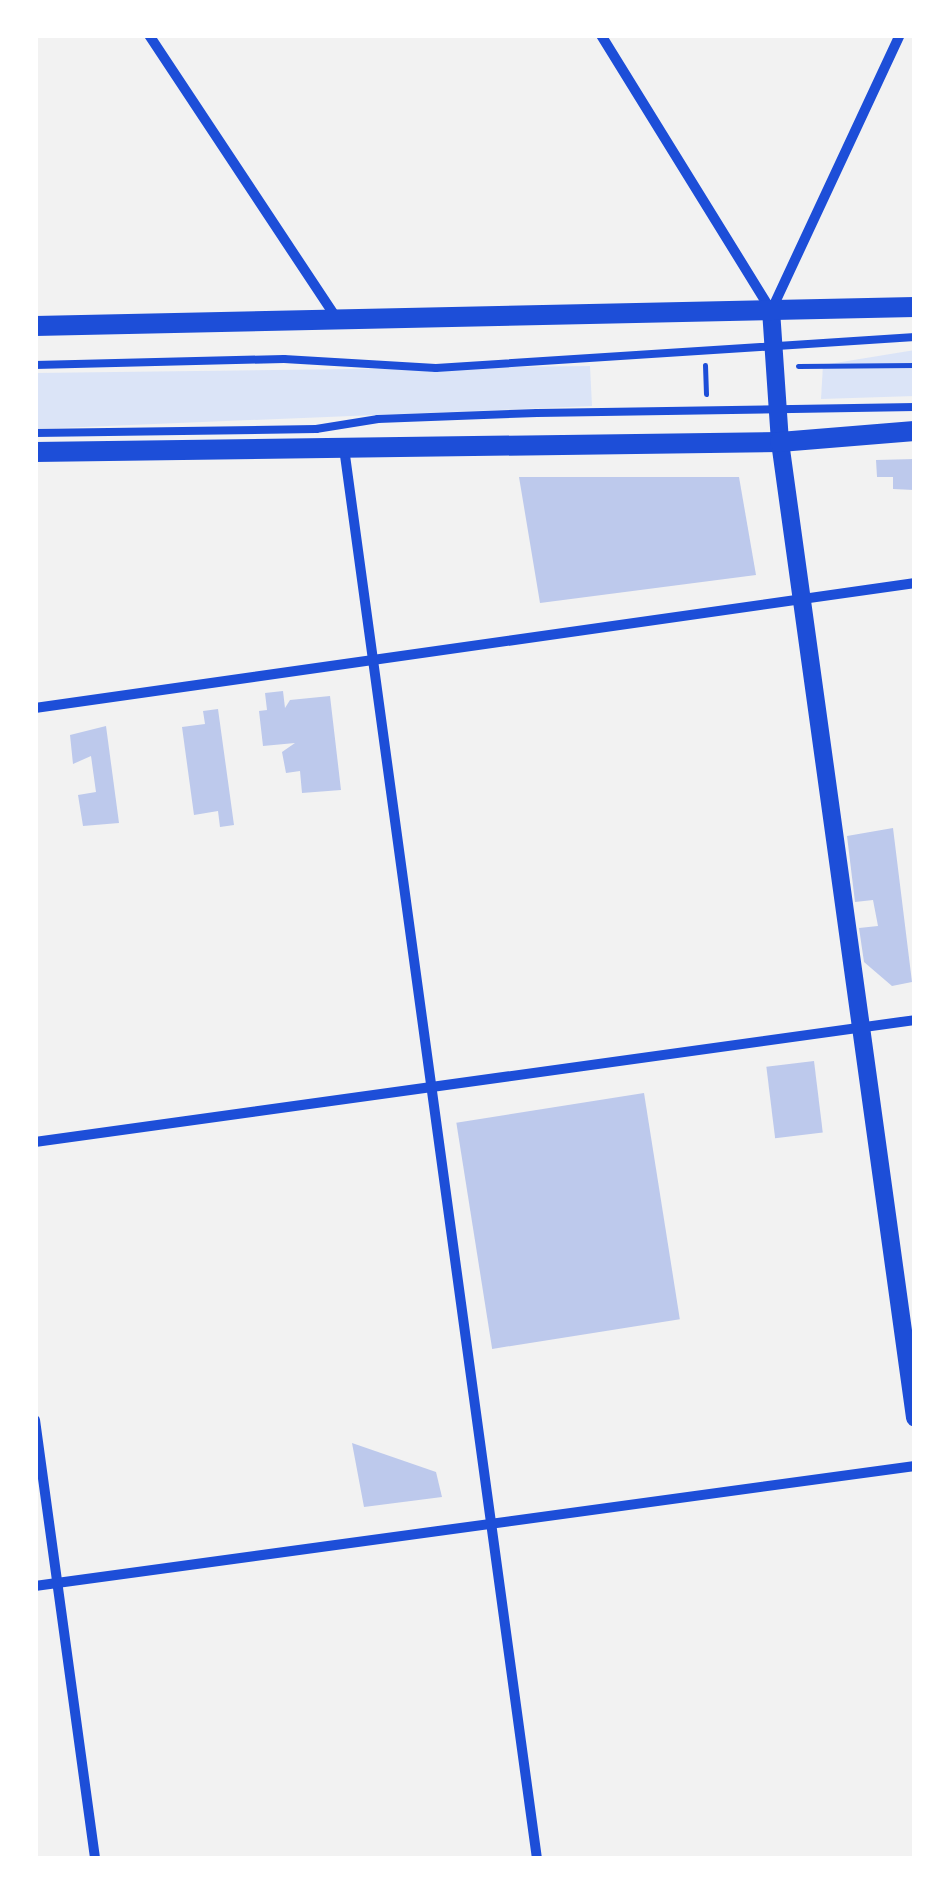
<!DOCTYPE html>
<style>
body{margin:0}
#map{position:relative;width:950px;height:1894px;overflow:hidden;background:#f2f2f2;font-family:Poppins,sans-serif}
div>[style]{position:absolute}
.green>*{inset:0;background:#dbe4f7}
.building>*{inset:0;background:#bdc9ec;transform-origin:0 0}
.path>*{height:5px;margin:-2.5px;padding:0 2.5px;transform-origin:2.5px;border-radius:2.5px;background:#1d4ed8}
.service>*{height:8px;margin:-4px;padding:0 4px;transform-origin:4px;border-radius:4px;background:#1d4ed8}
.minor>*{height:10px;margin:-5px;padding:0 5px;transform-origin:5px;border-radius:5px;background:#1d4ed8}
.tertiary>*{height:18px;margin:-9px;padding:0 9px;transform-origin:9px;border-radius:9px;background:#1d4ed8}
.secondary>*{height:20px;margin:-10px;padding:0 10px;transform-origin:10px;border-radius:10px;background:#1d4ed8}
span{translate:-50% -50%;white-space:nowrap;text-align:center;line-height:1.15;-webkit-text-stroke:10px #fff;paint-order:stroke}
.frame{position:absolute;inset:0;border:38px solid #fff;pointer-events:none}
</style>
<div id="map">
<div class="green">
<div style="clip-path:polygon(915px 350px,915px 396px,821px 399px,823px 365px)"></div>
<div style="clip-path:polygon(590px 366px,592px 406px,35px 429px,35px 373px)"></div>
</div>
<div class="building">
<div style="clip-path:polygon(915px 459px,914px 490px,893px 489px,893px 477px,877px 477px,876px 460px)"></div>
<div style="clip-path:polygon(519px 477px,739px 477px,756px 575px,540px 603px)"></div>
<div style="clip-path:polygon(283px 691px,285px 708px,290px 700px,330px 696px,341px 790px,302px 793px,300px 771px,286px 773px,282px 752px,295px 743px,263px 746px,259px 711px,267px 710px,265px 693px)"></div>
<div style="clip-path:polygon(218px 709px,234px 825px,220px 827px,218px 811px,194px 815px,182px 727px,205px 724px,203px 711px)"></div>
<div style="clip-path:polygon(106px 726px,119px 823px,83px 826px,78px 795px,96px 792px,91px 756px,73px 764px,70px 735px)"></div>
<div style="clip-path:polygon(893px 828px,912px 982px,892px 986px,864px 962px,859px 928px,878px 926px,873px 900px,855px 902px,847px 836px)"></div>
<div style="left:814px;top:1061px;width:72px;height:48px;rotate:83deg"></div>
<div style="left:644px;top:1093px;width:229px;height:190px;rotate:81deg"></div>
<div style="clip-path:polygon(352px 1443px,436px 1472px,442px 1497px,364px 1507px)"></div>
</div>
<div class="path">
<div style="left:705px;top:365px;width:29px;rotate:88deg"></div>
<div style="left:798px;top:366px;width:117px;rotate:-0.5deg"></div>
</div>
<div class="service">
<div style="left:35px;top:365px;width:249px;rotate:-1.4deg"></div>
<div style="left:284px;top:359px;width:152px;rotate:3.4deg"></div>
<div style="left:436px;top:368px;width:480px;rotate:-3.7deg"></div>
<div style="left:35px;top:433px;width:281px;rotate:-0.8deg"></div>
<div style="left:316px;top:429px;width:63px;rotate:-9.2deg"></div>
<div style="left:378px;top:419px;width:159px;rotate:-2.2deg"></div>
<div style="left:537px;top:413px;width:378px;rotate:-0.9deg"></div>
</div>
<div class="minor">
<div style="left:149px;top:35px;width:341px;rotate:56.5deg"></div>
<div style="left:601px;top:35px;width:323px;rotate:58.3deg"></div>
<div style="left:772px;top:309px;width:302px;rotate:-65deg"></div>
<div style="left:344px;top:448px;width:1424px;rotate:82.21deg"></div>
<div style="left:35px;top:708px;width:889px;rotate:-8.08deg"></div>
<div style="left:35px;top:1142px;width:888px;rotate:-7.89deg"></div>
<div style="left:35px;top:1420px;width:443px;rotate:82.2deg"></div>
<div style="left:35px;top:1586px;width:888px;rotate:-7.77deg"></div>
</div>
<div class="tertiary">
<div style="left:771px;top:310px;width:132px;rotate:86.1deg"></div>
<div style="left:780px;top:442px;width:985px;rotate:82.12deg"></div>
</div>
<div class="secondary">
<div style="left:35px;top:326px;width:880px;rotate:-1.24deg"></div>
<div style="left:35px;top:452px;width:745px;rotate:-0.77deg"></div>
<div style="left:780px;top:442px;width:135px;rotate:-4.7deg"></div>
</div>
<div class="frame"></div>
</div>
